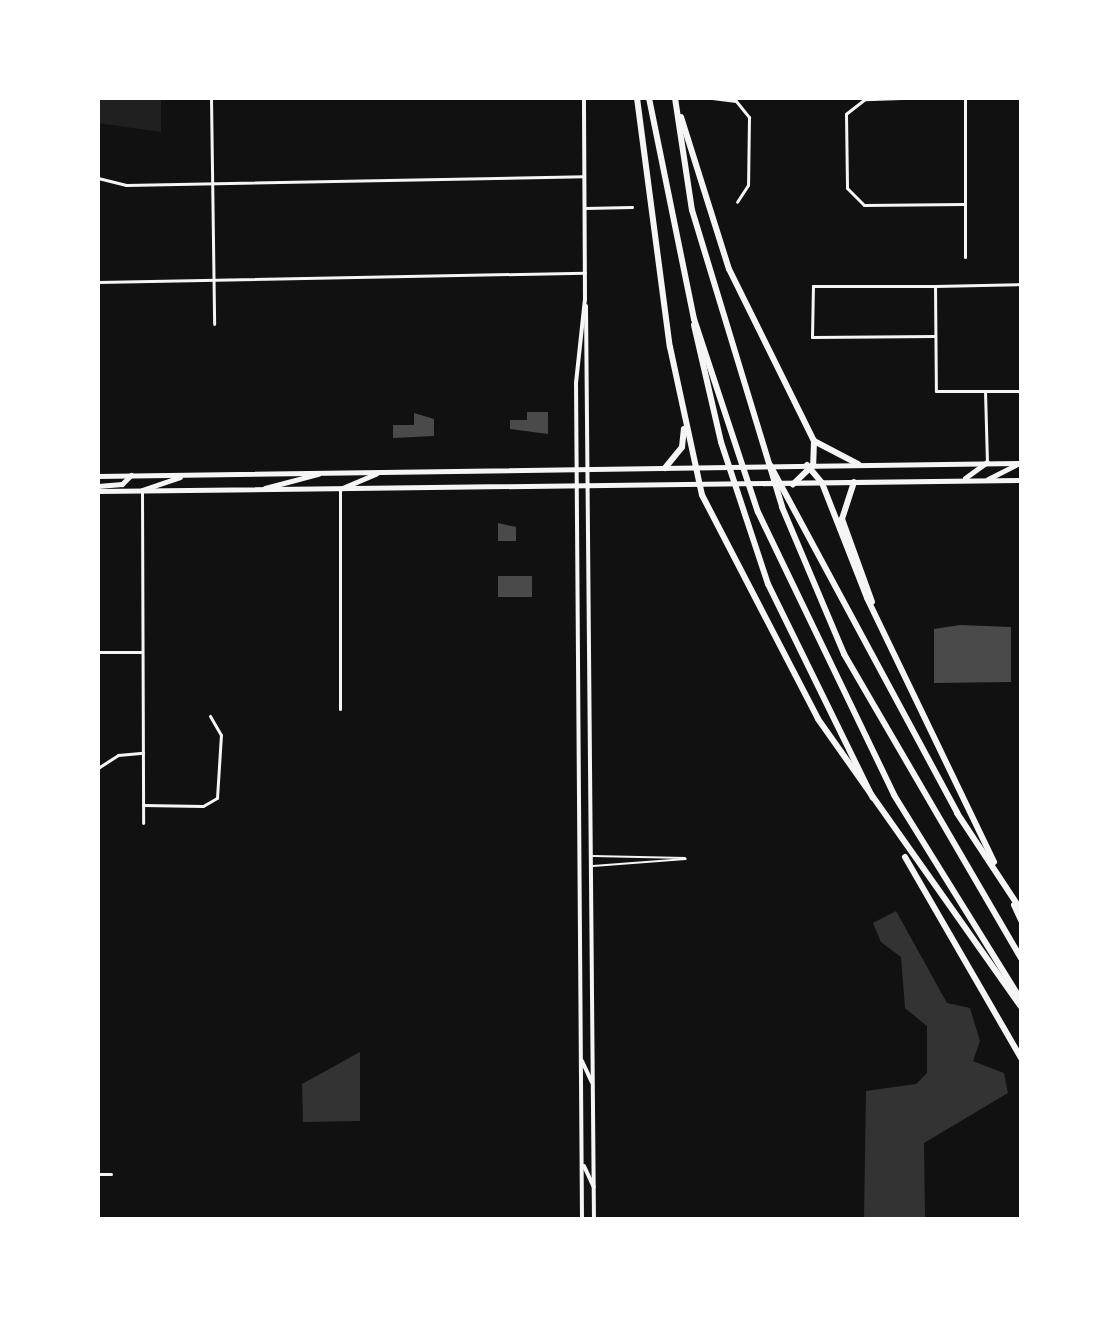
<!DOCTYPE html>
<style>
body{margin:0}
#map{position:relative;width:1119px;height:1317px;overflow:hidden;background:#111;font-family:Karla,sans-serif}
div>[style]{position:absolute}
.green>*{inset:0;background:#202020}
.water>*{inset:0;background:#333}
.building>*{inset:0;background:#4a4a4a;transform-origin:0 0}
.service>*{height:2px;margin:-1px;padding:0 1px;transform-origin:1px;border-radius:1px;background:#f5f5f5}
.minor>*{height:3px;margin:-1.5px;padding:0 1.5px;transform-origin:1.5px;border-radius:1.5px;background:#f5f5f5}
.tertiary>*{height:4px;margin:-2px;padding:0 2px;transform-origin:2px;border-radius:2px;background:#f5f5f5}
.secondary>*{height:5px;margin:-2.5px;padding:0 2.5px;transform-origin:2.5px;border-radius:2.5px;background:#f5f5f5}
.motorway>*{height:6px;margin:-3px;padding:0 3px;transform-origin:3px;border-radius:3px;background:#f5f5f5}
span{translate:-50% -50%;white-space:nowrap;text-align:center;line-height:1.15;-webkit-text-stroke:8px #fff;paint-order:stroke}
.frame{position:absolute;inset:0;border:100px solid #fff;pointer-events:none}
</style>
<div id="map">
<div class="green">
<div style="clip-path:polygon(98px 98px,161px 98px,161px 132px,98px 123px)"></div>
</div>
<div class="water">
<div style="clip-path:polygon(896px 911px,947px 1003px,970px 1008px,980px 1041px,973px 1061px,1004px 1073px,1008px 1093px,924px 1143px,925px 1219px,864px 1219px,866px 1091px,916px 1084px,927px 1073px,927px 1026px,905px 1008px,901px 957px,881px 942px,873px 923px)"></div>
<div style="clip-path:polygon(360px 1052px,360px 1121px,303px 1122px,302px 1084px)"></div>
</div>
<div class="building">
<div style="clip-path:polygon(527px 412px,548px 412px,548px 434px,510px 429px,510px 420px,527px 420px)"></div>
<div style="clip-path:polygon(414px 413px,434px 419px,434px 436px,393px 438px,393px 425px,414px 425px)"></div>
<div style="clip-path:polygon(498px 523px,516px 527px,516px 541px,498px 541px)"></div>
<div style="left:498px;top:576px;width:34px;height:21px"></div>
<div style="clip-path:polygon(960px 625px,1011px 627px,1011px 682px,934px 683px,934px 629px)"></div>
</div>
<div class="service">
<div style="left:593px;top:856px;width:92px;rotate:1.2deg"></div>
<div style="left:593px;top:866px;width:93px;rotate:-4.3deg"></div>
</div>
<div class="minor">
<div style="left:211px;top:98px;width:226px;rotate:89.2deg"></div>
<div style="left:712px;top:98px;width:24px;rotate:7deg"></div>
<div style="left:736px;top:101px;width:21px;rotate:51deg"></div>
<div style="left:749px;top:117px;width:68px;rotate:90.8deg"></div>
<div style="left:748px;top:185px;width:20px;rotate:123deg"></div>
<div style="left:901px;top:98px;width:36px;rotate:178deg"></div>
<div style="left:865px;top:99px;width:24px;rotate:142deg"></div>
<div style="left:846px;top:114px;width:74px;rotate:89.2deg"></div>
<div style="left:847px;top:188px;width:24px;rotate:45deg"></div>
<div style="left:864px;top:205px;width:100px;rotate:-0.6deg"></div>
<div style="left:98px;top:178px;width:29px;rotate:14deg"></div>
<div style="left:126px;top:185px;width:458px;rotate:-1.1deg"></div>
<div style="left:585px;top:208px;width:47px;rotate:-1.2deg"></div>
<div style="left:965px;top:257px;width:159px;rotate:-90deg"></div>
<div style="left:98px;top:282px;width:487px;rotate:-1.1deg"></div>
<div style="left:935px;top:286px;width:86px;rotate:-1.3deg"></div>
<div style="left:935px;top:336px;width:123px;rotate:179.5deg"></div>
<div style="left:812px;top:337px;width:51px;rotate:-88.9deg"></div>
<div style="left:813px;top:286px;width:122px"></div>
<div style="left:935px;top:286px;width:105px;rotate:89.5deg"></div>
<div style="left:936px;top:391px;width:49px"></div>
<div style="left:985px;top:391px;width:71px;rotate:88.4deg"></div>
<div style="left:985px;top:391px;width:36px"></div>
<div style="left:340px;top:489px;width:220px;rotate:90deg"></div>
<div style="left:142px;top:491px;width:332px;rotate:89.8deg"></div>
<div style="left:98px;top:652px;width:44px"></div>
<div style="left:98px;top:768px;width:24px;rotate:-33deg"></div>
<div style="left:118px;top:755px;width:25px;rotate:-5deg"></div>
<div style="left:143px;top:805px;width:60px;rotate:1deg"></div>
<div style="left:203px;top:806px;width:16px;rotate:-30deg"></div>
<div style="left:217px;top:798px;width:63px;rotate:-86.4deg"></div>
<div style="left:221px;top:735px;width:22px;rotate:-120deg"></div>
<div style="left:98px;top:1174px;width:13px"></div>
</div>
<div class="tertiary">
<div style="left:586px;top:306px;width:913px;rotate:89.5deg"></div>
<div style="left:582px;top:1061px;width:23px;rotate:65deg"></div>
<div style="left:584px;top:1166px;width:23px;rotate:65deg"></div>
<div style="left:582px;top:1219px;width:836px;rotate:-90.41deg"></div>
<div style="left:576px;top:383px;width:84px;rotate:-83.9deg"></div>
<div style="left:585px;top:299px;width:201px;rotate:-90.3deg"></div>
</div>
<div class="secondary">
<div style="left:98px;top:476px;width:923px;rotate:-0.81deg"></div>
<div style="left:965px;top:478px;width:27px;rotate:-36deg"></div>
<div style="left:988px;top:479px;width:35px;rotate:-27deg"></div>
<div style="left:98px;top:486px;width:24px;rotate:-5deg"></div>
<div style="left:122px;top:484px;width:13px;rotate:-45deg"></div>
<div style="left:265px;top:488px;width:55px;rotate:-14.8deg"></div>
<div style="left:340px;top:489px;width:39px;rotate:-23deg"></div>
<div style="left:142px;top:490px;width:40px;rotate:-18.9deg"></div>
<div style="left:98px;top:491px;width:923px;rotate:-0.68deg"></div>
</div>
<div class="motorway">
<div style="left:637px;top:98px;width:251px;rotate:82.5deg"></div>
<div style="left:670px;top:347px;width:151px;rotate:77.8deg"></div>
<div style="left:702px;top:495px;width:252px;rotate:62.6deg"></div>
<div style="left:818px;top:719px;width:352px;rotate:54.8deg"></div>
<div style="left:649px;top:98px;width:226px;rotate:78.5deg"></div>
<div style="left:694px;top:319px;width:203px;rotate:71.7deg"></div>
<div style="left:758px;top:512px;width:314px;rotate:64.3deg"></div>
<div style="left:894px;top:795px;width:241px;rotate:58.2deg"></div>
<div style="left:675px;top:98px;width:113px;rotate:81.4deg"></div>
<div style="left:692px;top:210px;width:310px;rotate:73.1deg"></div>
<div style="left:782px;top:507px;width:160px;rotate:67.1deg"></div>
<div style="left:844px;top:654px;width:352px;rotate:59.8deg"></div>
<div style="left:681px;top:117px;width:159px;rotate:72.5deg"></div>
<div style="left:729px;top:269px;width:192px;rotate:63.7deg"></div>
<div style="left:814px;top:441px;width:24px;rotate:92deg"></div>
<div style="left:813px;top:465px;width:28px;rotate:136deg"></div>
<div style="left:694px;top:325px;width:120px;rotate:77deg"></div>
<div style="left:721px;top:442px;width:150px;rotate:71.7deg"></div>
<div style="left:768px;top:584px;width:238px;rotate:63.9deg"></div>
<div style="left:814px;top:441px;width:50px;rotate:27.6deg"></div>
<div style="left:770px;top:465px;width:395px;rotate:61.7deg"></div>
<div style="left:957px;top:813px;width:116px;rotate:56.6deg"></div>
<div style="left:807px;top:465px;width:23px;rotate:50deg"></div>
<div style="left:822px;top:483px;width:123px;rotate:68.6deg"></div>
<div style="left:867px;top:598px;width:293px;rotate:64.3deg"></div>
<div style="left:665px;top:468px;width:27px;rotate:-51deg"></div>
<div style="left:682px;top:447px;width:18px;rotate:-84deg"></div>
<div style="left:854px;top:482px;width:39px;rotate:108deg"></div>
<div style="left:842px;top:519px;width:88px;rotate:70.1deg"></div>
<div style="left:905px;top:857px;width:232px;rotate:60deg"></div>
<div style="left:1014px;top:905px;width:17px;rotate:65deg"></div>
</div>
<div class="frame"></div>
</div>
